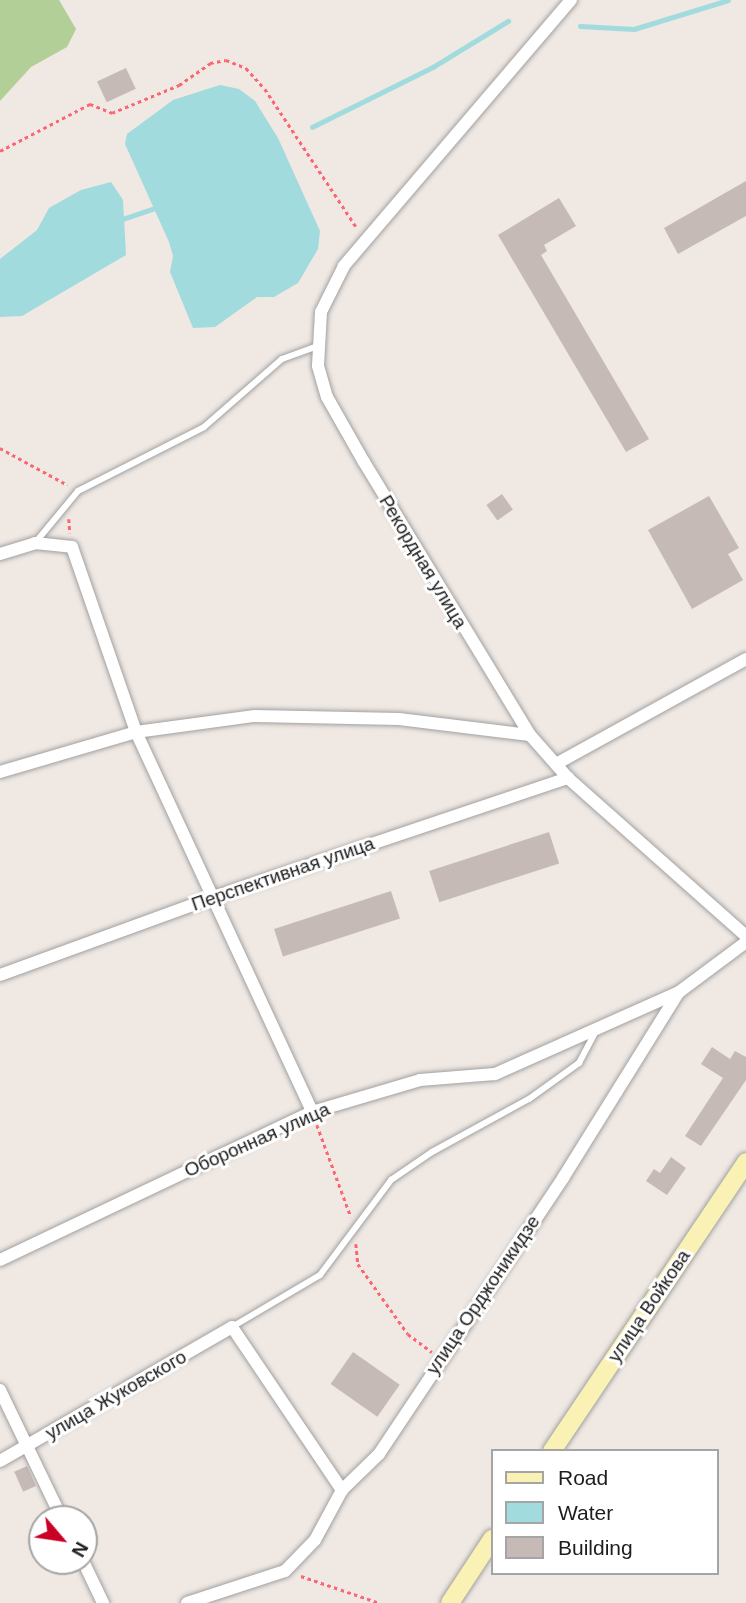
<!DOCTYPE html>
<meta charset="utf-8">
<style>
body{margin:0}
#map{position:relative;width:746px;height:1603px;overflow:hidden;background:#efe8e3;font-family:Arial,sans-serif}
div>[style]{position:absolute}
.forest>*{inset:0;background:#b1cf96}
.water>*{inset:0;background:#a2dbdd}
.stream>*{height:4.5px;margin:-2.25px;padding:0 2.25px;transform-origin:2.25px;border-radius:2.25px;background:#a2dbdd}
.building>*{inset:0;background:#c6bab6;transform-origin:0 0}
.path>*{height:2.5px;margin-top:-1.25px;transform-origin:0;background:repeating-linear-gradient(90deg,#fc6672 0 3.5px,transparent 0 7px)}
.roads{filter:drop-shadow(0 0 2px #a1a1a1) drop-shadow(0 0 2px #a1a1a1)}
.lane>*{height:6px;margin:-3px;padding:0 3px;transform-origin:3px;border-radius:3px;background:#fff}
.street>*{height:12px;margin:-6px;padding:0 6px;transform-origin:6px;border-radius:6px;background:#fff}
.secondary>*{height:18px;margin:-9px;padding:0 9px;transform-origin:9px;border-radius:9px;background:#faf1b5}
span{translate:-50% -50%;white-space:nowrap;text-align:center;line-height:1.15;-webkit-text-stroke:6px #fff;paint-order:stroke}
.street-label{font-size:19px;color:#1d1d1d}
.legend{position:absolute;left:491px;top:1449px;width:228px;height:126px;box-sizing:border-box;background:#fff;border:2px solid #a5a5a5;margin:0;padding:9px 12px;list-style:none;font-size:21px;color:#1d1d1d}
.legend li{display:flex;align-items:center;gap:14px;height:35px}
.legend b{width:35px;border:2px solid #a5a5a5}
.north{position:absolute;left:28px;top:1505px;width:70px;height:70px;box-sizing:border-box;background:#fff;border:2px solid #a5a5a5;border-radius:50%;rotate:119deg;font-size:19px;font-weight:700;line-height:28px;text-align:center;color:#1d1d1d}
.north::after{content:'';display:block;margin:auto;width:24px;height:32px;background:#ca0025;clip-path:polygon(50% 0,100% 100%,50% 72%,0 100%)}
</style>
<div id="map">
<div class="forest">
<div style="clip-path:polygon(0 0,59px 0,76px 29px,67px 47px,31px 67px,0 101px)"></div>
</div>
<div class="water">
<div style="clip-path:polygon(220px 85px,239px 89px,255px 101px,278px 138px,320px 231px,318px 249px,298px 283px,274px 297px,257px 297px,215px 327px,193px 328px,170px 272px,173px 256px,169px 242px,125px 144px,127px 134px,173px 100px)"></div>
<div style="clip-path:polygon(111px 182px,123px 200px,126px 255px,22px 316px,0 317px,0 259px,37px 230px,49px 208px,81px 190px)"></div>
</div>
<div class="stream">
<div style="left:580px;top:26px;width:54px;rotate:3.2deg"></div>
<div style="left:634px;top:29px;width:98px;rotate:-17.1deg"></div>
<div style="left:312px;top:127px;width:135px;rotate:-26.4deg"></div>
<div style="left:433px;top:67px;width:88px;rotate:-31.5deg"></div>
<div style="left:120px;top:220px;width:37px;rotate:-19deg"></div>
</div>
<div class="building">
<div style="left:126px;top:68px;width:23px;height:32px;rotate:65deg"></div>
<div style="clip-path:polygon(746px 181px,746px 216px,678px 254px,664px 228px)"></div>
<div style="clip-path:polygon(559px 198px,576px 226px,544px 245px,547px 251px,541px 255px,649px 439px,626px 452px,498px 235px)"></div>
<div style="left:502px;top:494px;width:19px;height:19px;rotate:55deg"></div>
<div style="clip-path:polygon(709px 496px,739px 548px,728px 554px,743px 580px,692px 609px,648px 530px)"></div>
<div style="left:549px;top:832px;width:33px;height:126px;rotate:72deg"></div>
<div style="left:391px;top:891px;width:29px;height:123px;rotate:72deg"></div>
<div style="clip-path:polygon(712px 1047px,730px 1059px,735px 1051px,746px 1057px,746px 1080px,701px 1146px,685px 1136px,723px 1078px,701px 1064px)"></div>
<div style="clip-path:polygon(671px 1157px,686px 1168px,667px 1195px,646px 1181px,654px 1169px,660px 1173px)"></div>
<div style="left:353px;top:1352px;width:57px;height:39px;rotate:35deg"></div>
<div style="left:27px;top:1466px;width:22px;height:14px;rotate:66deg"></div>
</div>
<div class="path">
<div style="left:0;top:151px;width:102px;rotate:-27.6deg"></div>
<div style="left:90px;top:104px;width:24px;rotate:22deg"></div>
<div style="left:112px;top:113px;width:73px;rotate:-22.7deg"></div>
<div style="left:179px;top:85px;width:38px;rotate:-35deg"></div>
<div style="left:210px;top:63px;width:16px;rotate:-11deg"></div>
<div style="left:226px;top:60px;width:22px;rotate:22deg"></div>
<div style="left:246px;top:68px;width:28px;rotate:48deg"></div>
<div style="left:265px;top:89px;width:167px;rotate:56.5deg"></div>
<div style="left:0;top:448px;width:77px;rotate:28.6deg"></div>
<div style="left:69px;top:519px;width:14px;rotate:86deg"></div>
<div style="left:317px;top:1125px;width:98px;rotate:69.7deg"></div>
<div style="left:356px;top:1244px;width:20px;rotate:84deg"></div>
<div style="left:358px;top:1264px;width:86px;rotate:54.5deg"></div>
<div style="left:408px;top:1334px;width:30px;rotate:37deg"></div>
<div style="left:301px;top:1576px;width:83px;rotate:18.9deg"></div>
</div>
<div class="roads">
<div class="lane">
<div style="left:35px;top:543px;width:67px;rotate:-50.4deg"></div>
<div style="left:78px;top:491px;width:141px;rotate:-26.9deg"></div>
<div style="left:204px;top:427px;width:103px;rotate:-41.1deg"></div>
<div style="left:282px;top:359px;width:37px;rotate:-20deg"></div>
<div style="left:232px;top:1327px;width:102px;rotate:-30.6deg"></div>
<div style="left:320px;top:1275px;width:119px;rotate:-53.2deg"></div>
<div style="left:391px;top:1180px;width:50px;rotate:-34.3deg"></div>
<div style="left:432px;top:1152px;width:111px;rotate:-28.7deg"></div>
<div style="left:529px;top:1099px;width:62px;rotate:-35.8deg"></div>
<div style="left:579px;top:1063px;width:36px;rotate:-62deg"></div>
</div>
<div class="street">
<div style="left:571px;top:0;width:350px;rotate:130.5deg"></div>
<div style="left:344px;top:266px;width:51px;rotate:116.6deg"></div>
<div style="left:321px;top:312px;width:54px;rotate:93.2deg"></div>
<div style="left:318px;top:366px;width:32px;rotate:74deg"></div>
<div style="left:327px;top:397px;width:75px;rotate:60.4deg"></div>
<div style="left:364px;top:462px;width:320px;rotate:58.7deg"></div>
<div style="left:530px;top:735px;width:57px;rotate:48.5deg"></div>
<div style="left:568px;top:778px;width:238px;rotate:41.6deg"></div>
<div style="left:0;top:554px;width:37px;rotate:-17deg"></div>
<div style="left:35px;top:543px;width:37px;rotate:6deg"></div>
<div style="left:72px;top:547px;width:196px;rotate:70.9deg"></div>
<div style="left:136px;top:732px;width:419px;rotate:65.1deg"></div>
<div style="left:556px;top:764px;width:217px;rotate:-28.9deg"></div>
<div style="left:0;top:772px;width:142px;rotate:-16.4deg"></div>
<div style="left:136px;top:732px;width:120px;rotate:-7.7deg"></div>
<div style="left:255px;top:716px;width:144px;rotate:1.2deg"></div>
<div style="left:399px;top:719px;width:132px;rotate:7deg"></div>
<div style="left:0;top:975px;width:225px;rotate:-20deg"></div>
<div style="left:211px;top:898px;width:377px;rotate:-18.6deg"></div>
<div style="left:0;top:1260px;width:345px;rotate:-25.4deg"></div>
<div style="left:312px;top:1112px;width:113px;rotate:-16.5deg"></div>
<div style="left:420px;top:1080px;width:75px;rotate:-4.6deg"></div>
<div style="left:495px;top:1074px;width:201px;rotate:-24deg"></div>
<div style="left:0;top:1390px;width:143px;rotate:64.3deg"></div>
<div style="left:0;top:1461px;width:268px;rotate:-30deg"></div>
<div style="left:232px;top:1327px;width:197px;rotate:56deg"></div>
<div style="left:83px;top:1561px;width:47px;rotate:64.5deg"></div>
<div style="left:187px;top:1603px;width:103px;rotate:-18.1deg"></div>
<div style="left:285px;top:1571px;width:43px;rotate:-45.9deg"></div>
<div style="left:315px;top:1540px;width:57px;rotate:-61.6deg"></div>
<div style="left:342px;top:1490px;width:52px;rotate:-44.2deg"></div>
<div style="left:379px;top:1454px;width:332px;rotate:-56.3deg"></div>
<div style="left:563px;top:1178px;width:219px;rotate:-58.1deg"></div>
<div style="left:679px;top:992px;width:84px;rotate:-36.7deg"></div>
</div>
<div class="secondary">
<div style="left:552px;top:1451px;width:348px;rotate:-56.1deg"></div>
<div style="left:450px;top:1603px;width:77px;rotate:-56.7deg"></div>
</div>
</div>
<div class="street-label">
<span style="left:423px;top:562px;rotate:59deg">Рекордная улица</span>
<span style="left:283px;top:874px;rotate:-19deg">Перспективная улица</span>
<span style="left:257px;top:1140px;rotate:-24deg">Оборонная улица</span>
<span style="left:483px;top:1295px;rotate:-56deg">улица Орджоникидзе</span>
<span style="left:649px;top:1306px;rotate:-56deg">улица Войкова</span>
<span style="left:116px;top:1395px;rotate:-30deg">улица Жуковского</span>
</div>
<ul class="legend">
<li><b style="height:9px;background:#faf1b5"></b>Road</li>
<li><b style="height:19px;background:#a2dbdd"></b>Water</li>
<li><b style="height:19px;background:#c6bab6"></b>Building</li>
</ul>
<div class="north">N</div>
</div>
